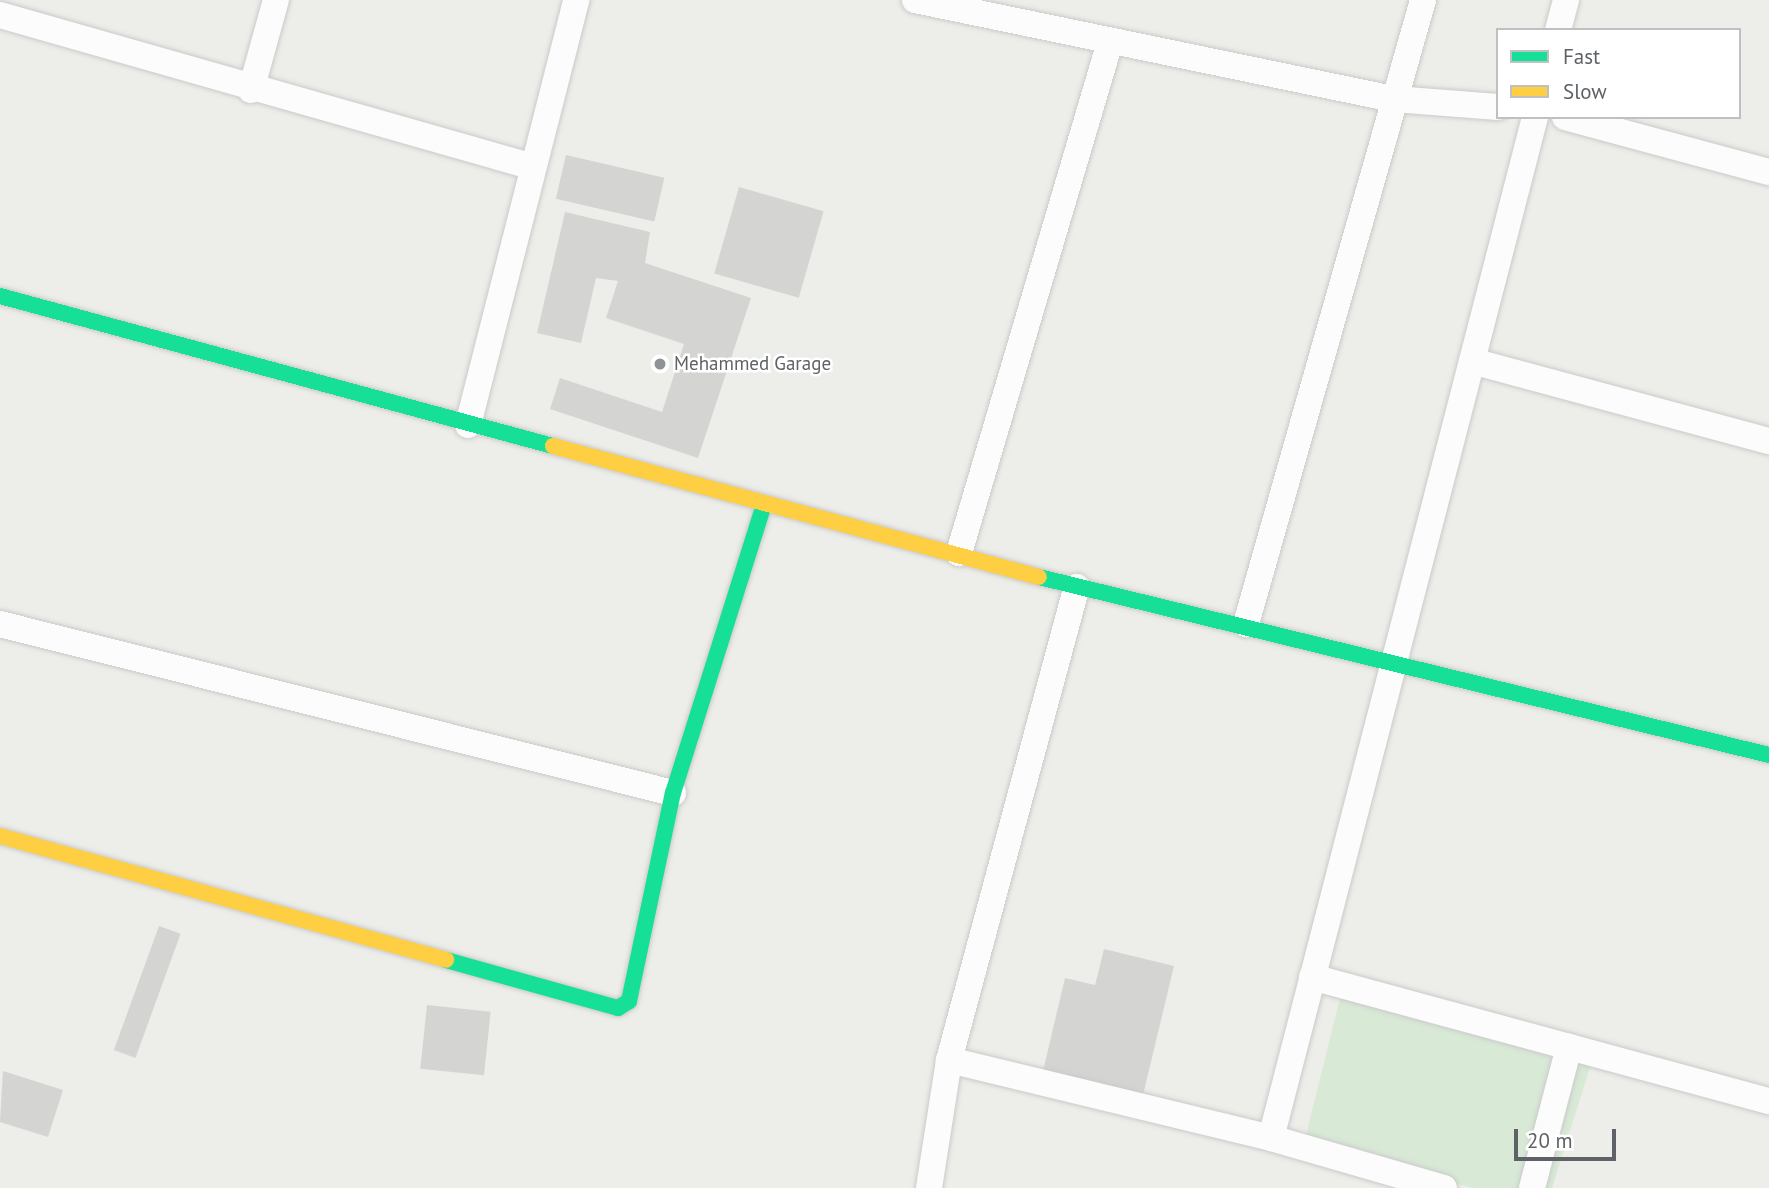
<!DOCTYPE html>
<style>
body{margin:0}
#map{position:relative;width:1769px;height:1188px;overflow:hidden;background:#edede9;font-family:"PT Sans",sans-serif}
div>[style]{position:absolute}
.green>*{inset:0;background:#d8e9d6}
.building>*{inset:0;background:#d4d4d2;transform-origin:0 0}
.roads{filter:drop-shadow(0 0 2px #cacbca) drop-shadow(0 0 2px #cacbca)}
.street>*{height:26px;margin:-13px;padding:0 13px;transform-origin:13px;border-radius:13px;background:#fcfcfc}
.fast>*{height:16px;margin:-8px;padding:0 8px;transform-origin:8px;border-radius:8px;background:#16e098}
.slow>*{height:16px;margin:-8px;padding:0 8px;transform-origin:8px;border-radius:8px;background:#ffcf43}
.dots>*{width:19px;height:19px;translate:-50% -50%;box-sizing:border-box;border:4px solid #fff;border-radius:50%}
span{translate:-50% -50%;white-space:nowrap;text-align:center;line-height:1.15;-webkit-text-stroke:5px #fff;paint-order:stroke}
.poi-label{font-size:19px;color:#5e6266}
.left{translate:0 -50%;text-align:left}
.legend{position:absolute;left:1496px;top:28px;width:245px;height:91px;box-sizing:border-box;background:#fff;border:2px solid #bfc0c2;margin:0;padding:9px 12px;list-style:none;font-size:21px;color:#5e6266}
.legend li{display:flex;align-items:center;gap:14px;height:35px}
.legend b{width:35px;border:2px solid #bfc0c2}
.scale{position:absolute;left:1514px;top:1129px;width:102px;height:32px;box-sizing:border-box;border:4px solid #5e6266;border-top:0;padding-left:9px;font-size:21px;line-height:24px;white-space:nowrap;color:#5e6266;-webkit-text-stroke:5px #fff;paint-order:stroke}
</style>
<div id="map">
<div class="green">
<div style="clip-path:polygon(1346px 974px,1597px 1045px,1552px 1188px,1473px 1188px,1304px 1143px)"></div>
</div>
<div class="building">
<div style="left:566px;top:155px;width:101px;height:45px;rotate:13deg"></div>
<div style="left:739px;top:187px;width:88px;height:90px;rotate:16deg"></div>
<div style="clip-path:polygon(565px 212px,650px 232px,645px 263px,751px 298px,698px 458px,550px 409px,560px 378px,662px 412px,684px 344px,606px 318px,618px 281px,596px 278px,581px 343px,537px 333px)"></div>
<div style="left:159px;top:926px;width:23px;height:132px;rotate:20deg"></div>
<div style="clip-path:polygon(1104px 949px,1174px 966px,1143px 1095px,1043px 1071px,1065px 978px,1095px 985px)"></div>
<div style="left:427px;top:1005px;width:64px;height:64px;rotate:6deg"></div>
<div style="clip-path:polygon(3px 1071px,63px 1090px,48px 1137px,0 1122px)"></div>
</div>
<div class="roads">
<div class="street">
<div style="left:915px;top:0;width:489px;rotate:11.7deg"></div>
<div style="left:1394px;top:99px;width:104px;rotate:4.4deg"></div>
<div style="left:0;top:15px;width:551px;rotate:15.9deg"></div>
<div style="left:1558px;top:30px;width:31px;rotate:-75deg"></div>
<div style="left:251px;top:90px;width:93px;rotate:-74.5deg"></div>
<div style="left:1565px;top:117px;width:211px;rotate:15.1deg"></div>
<div style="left:1472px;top:361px;width:308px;rotate:15.1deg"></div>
<div style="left:468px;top:425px;width:439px;rotate:-75.7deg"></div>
<div style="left:959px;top:553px;width:533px;rotate:-73.54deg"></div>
<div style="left:0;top:624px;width:694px;rotate:14.1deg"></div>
<div style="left:1246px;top:624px;width:649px;rotate:-74.16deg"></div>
<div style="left:1312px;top:977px;width:474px;rotate:15.2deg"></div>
<div style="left:949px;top:1060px;width:331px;rotate:13.6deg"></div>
<div style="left:1271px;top:1138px;width:180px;rotate:16.1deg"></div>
<div style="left:1271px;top:1138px;width:1055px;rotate:-75.5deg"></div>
<div style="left:929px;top:1188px;width:130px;rotate:-81.1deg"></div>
<div style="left:949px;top:1060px;width:490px;rotate:-74.9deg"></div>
<div style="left:1532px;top:1188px;width:146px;rotate:-75.3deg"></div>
</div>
<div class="fast">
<div style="left:0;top:296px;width:573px;rotate:15.18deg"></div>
<div style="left:1039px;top:577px;width:751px;rotate:13.7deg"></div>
<div style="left:446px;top:960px;width:179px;rotate:15.6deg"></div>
<div style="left:618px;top:1008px;width:13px;rotate:-32deg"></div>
<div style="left:629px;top:1001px;width:213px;rotate:-78.1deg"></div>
<div style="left:673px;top:793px;width:302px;rotate:-72.5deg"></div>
</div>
<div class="slow">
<div style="left:553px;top:446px;width:503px;rotate:15.09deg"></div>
<div style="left:0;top:836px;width:463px;rotate:15.5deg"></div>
</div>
</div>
<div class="dots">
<div style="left:660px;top:364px;background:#909394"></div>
</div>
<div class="poi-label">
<span class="left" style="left:674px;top:364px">Mehammed Garage</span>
</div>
<ul class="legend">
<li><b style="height:9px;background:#16e098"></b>Fast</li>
<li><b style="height:9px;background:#ffcf43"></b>Slow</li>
</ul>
<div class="scale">20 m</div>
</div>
